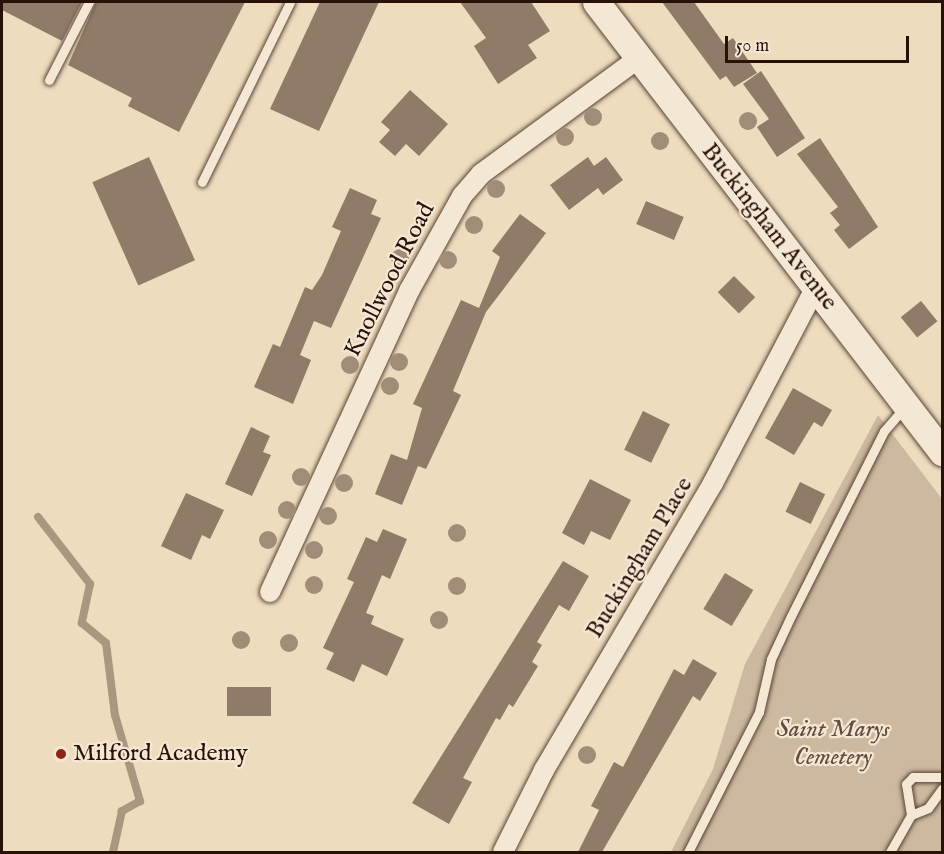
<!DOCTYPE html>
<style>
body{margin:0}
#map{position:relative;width:944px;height:854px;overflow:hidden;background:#eedcbe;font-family:"IM FELL English",serif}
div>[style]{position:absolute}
.green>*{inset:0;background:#cdb99f}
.stream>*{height:8px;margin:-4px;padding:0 4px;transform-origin:4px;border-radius:4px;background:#ab9780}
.building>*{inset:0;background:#8f7b67;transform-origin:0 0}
.roads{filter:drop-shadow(0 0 2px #5a4436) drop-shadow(0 0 2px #5a4436)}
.lane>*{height:9px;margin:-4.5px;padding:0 4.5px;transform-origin:4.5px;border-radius:4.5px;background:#f4e8d5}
.street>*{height:20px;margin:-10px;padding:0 10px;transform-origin:10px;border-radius:10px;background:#f4e8d5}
.secondary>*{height:27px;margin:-13.5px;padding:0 13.5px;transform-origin:13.5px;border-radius:13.5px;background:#f4e8d5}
.trees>*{width:18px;height:18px;margin:-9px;border-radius:50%;background:#a18d77}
.dots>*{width:16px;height:16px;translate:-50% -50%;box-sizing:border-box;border:3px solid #f4e8d5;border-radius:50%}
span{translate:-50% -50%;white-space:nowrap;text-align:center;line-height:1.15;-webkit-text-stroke:4.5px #f4e8d5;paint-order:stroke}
.street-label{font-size:24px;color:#291108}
.park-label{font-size:24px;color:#624c3d;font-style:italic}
.poi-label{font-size:24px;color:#291108}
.left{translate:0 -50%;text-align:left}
.frame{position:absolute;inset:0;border:3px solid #291108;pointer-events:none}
.scale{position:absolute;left:725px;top:36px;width:184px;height:27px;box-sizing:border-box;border:3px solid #291108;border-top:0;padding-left:8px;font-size:18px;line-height:21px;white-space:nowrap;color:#291108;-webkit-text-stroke:4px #f4e8d5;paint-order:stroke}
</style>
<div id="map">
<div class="green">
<div style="clip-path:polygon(878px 415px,942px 499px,942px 852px,671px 852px,713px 769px,745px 664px)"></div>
</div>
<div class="stream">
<div style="left:38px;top:517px;width:85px;rotate:52.2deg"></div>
<div style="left:90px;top:584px;width:40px;rotate:102deg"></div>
<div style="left:82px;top:623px;width:31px;rotate:40deg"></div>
<div style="left:106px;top:643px;width:73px;rotate:82.9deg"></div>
<div style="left:115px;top:715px;width:90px;rotate:73.8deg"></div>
<div style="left:140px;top:801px;width:21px;rotate:151deg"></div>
<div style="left:122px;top:811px;width:42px;rotate:102.4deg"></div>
</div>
<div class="building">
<div style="clip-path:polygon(2px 2px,82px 2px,62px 41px,2px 10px)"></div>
<div style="clip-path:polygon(96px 2px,245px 2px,179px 132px,128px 106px,132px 98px,68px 65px)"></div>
<div style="clip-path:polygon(320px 2px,379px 2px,319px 131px,270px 109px)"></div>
<div style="clip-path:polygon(460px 2px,531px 2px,550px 31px,528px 45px,537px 58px,498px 84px,474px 46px,486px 38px)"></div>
<div style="clip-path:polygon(662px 2px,694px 2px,724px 44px,733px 38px,757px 73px,734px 87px,726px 76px,720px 80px)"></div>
<div style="clip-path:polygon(761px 71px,805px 138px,777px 157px,757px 127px,769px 119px,743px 84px)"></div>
<div style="clip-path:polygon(410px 90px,448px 124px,419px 156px,406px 144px,395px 156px,379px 142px,390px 130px,381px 122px)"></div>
<div style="clip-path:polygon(820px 138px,878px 227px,849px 249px,834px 230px,840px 225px,830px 213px,838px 207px,797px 154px)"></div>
<div style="left:149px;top:157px;width:113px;height:62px;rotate:66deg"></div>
<div style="clip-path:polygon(588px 157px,594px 166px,606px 157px,623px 180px,603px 195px,598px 188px,569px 210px,550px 185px)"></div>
<div style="clip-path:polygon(350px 188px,377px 200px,371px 214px,381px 218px,331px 328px,314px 321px,300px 355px,311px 360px,293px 404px,254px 387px,273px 344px,280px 347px,305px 287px,312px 290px,322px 275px,341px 231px,332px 227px)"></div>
<div style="left:646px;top:201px;width:41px;height:25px;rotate:23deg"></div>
<div style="clip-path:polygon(520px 214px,546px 233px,486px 312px,453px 391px,461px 395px,426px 469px,418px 466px,402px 505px,375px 494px,391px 454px,407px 460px,422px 408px,413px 404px,461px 300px,479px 308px,500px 257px,492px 251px)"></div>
<div style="left:734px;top:276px;width:30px;height:23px;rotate:45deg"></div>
<div style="left:921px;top:301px;width:26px;height:26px;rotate:51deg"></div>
<div style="clip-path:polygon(793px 388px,832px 410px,822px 427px,814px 422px,794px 455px,765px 438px)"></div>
<div style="left:643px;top:411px;width:30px;height:43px;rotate:26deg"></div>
<div style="clip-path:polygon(251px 427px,270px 436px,263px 452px,271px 455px,252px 496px,225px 484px)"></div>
<div style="clip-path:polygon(590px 479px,631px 500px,610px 540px,591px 531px,584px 545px,562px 533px)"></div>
<div style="left:800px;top:482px;width:28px;height:33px;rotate:26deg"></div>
<div style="clip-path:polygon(186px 493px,224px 510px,210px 539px,202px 535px,191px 560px,161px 546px)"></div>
<div style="clip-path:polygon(383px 529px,407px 539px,390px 579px,382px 575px,366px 613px,374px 616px,371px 624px,404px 639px,387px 676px,362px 664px,354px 682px,326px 669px,334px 653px,323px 648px,354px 582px,347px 579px,366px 537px,377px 542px)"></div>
<div style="clip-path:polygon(563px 561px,589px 576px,569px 611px,559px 605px,537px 642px,542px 645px,532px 662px,538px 666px,513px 707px,509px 704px,500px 720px,496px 718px,463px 778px,472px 782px,449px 824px,412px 803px)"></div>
<div style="left:725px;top:573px;width:33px;height:42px;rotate:31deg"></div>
<div style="clip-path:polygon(693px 659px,717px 673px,700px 701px,693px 696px,602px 852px,578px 852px,599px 810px,591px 806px,614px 762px,623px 767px,674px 669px,684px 675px)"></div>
<div style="left:227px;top:687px;width:44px;height:29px"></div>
</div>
<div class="roads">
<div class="lane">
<div style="left:49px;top:80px;width:88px;rotate:-62.9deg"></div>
<div style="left:202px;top:182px;width:200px;rotate:-63.9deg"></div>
<div style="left:911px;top:815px;width:31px;rotate:-99deg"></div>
<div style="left:906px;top:784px;width:10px;rotate:-45deg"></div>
<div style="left:913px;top:777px;width:29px"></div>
<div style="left:688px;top:852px;width:157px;rotate:-63.1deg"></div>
<div style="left:759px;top:712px;width:54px;rotate:-77.2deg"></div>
<div style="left:771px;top:659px;width:47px;rotate:-65.1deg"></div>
<div style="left:791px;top:616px;width:207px;rotate:-63.3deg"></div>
<div style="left:884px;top:431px;width:32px;rotate:-49deg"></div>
<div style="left:890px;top:852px;width:43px;rotate:-60.4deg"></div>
<div style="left:911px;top:815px;width:18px;rotate:-22deg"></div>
<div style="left:928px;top:808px;width:24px;rotate:-54deg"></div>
</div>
<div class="street">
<div style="left:270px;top:592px;width:332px;rotate:-65.2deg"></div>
<div style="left:409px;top:291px;width:109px;rotate:-60.8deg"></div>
<div style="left:462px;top:196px;width:29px;rotate:-49deg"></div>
<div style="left:481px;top:174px;width:196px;rotate:-36.3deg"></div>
<div style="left:503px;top:852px;width:92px;rotate:-63.4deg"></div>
<div style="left:544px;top:770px;width:333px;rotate:-59.5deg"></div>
<div style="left:713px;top:483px;width:221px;rotate:-62.3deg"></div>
</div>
<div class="secondary">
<div style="left:596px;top:2px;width:568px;rotate:52.44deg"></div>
</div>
</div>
<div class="trees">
<div style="left:593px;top:117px"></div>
<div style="left:748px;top:121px"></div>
<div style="left:565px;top:137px"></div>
<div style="left:660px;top:141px"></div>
<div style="left:496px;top:189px"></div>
<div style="left:474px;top:225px"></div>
<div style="left:400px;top:258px"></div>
<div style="left:448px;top:260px"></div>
<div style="left:399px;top:362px"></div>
<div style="left:350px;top:365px"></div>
<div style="left:390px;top:386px"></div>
<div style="left:301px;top:477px"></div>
<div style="left:344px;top:483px"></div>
<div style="left:287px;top:510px"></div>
<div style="left:328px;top:516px"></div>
<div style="left:457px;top:533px"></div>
<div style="left:268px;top:540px"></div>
<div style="left:314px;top:550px"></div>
<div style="left:314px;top:585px"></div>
<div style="left:457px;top:586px"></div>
<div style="left:439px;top:620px"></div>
<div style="left:241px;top:640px"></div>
<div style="left:289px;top:643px"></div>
<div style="left:587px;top:755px"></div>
</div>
<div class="dots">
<div style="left:61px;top:754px;background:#8f2418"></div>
</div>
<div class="street-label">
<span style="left:769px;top:227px;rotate:52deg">Buckingham Avenue</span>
<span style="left:390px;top:280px;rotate:-63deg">Knollwood Road</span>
<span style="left:640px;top:558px;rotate:-59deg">Buckingham Place</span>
</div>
<div class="park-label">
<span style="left:833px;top:744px">Saint Marys<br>Cemetery</span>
</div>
<div class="poi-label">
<span class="left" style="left:73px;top:754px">Milford Academy</span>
</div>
<div class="frame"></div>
<div class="scale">50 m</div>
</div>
